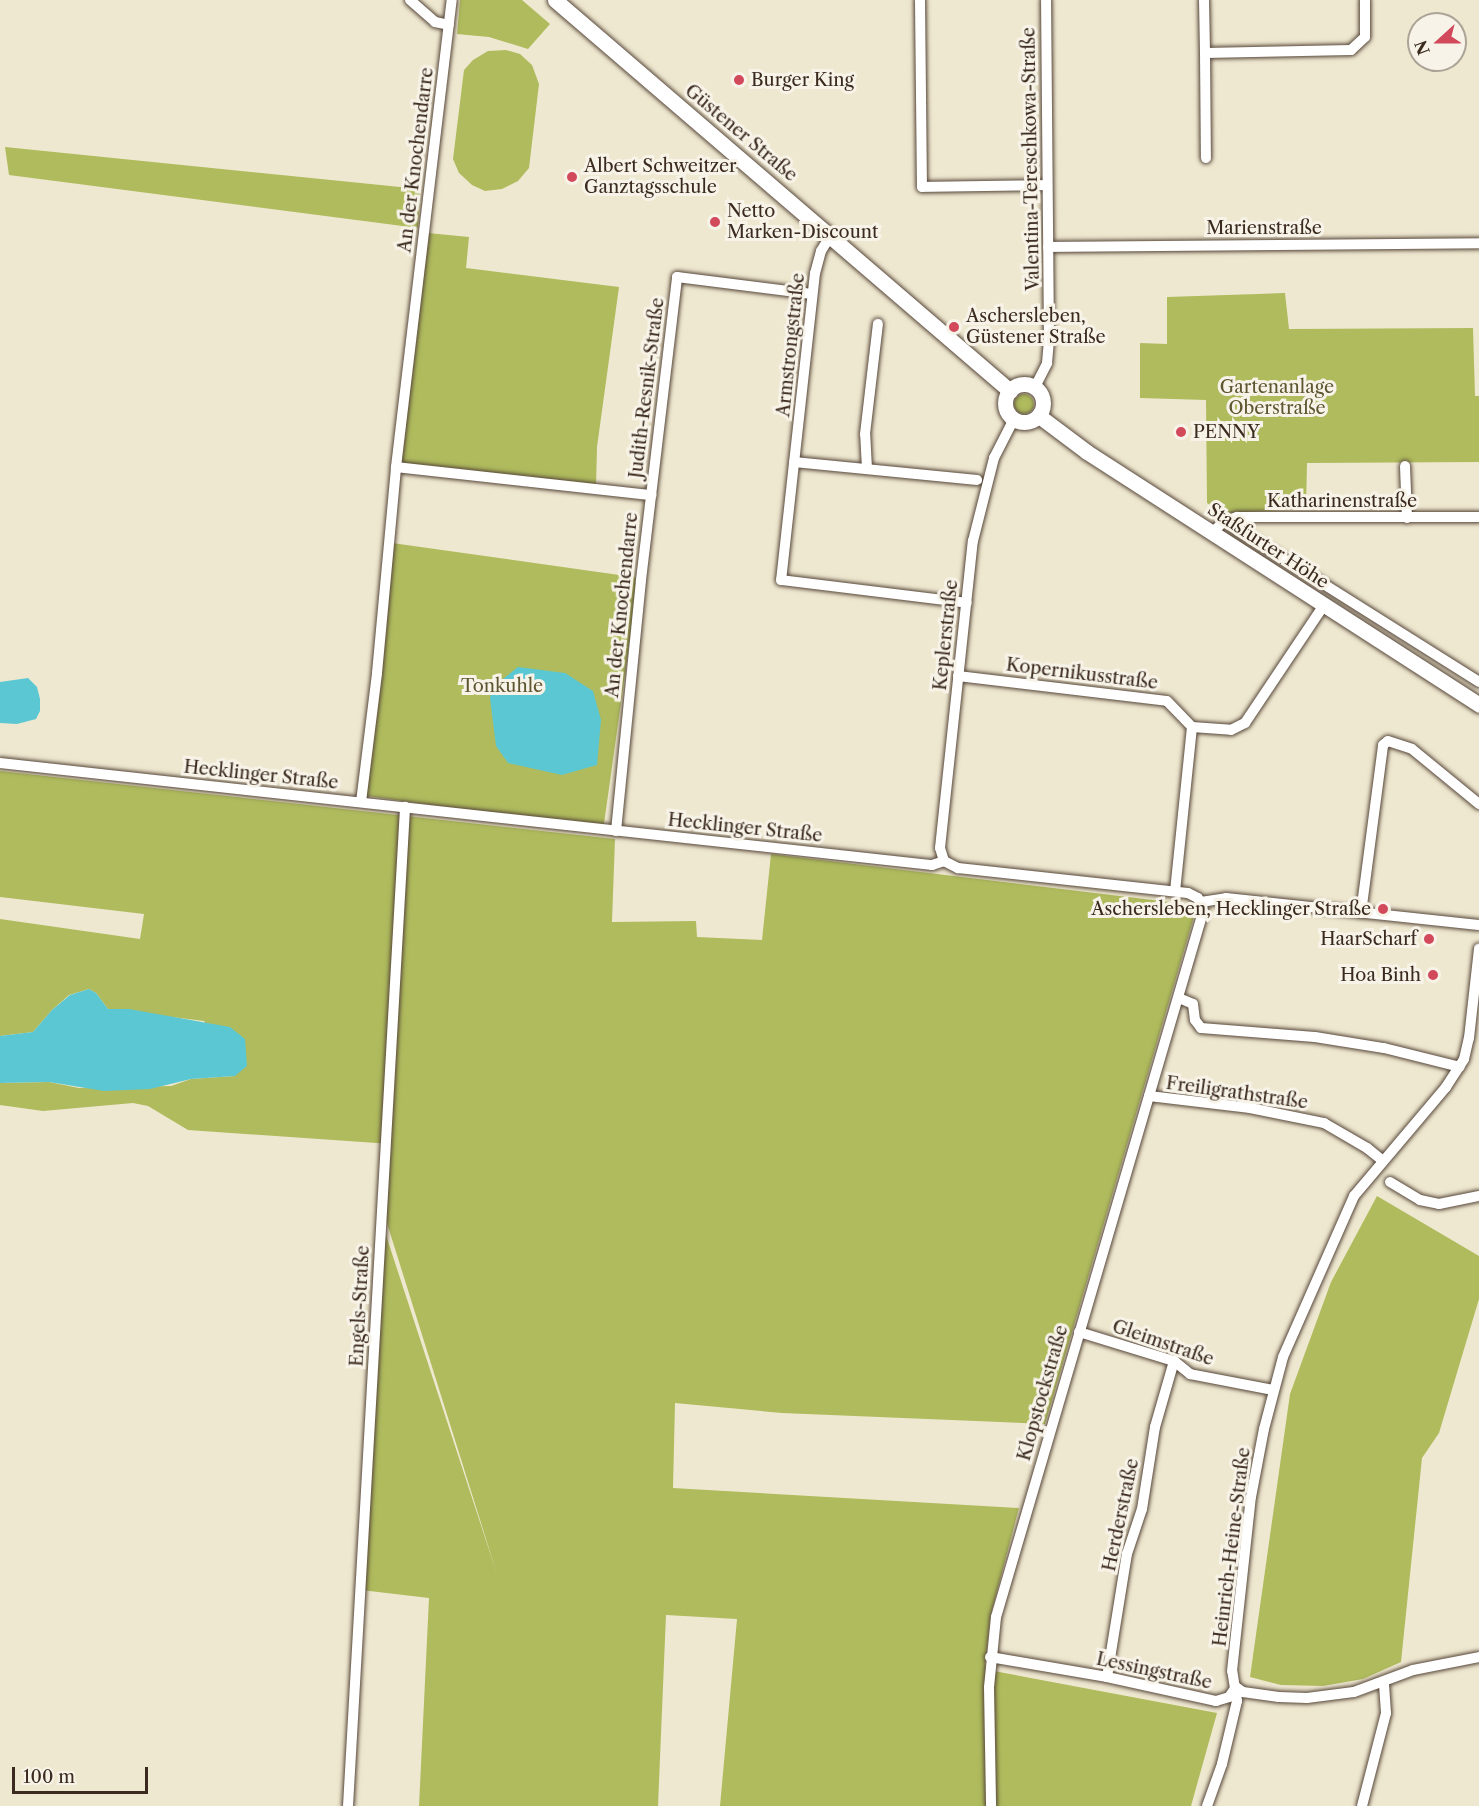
<!DOCTYPE html>
<meta charset="utf-8">
<style>
body{margin:0}
#map{position:relative;width:1479px;height:1806px;overflow:hidden;background:#efe8d0;font-family:"Libre Caslon Text",serif}
div>[style]{position:absolute}
.green>*{inset:0;background:#afbb5d;transform-origin:0 0}
.round{border-radius:50%}
.water>*{inset:0;background:#5bc7d3}
.roads{filter:drop-shadow(0 0 2px #564639) drop-shadow(0 0 2px #564639)}
.street>*{height:10px;margin:-5px;padding:0 5px;transform-origin:5px;border-radius:5px;background:#fff}
.secondary>*{height:15px;margin:-7.5px;padding:0 7.5px;transform-origin:7.5px;border-radius:7.5px;background:#fff}
.secondary>.ring{margin:-7.5px;padding:0;box-sizing:content-box;background:none;border:15px solid #fff;border-radius:50%}
.dots>*{width:16px;height:16px;translate:-50% -50%;box-sizing:border-box;border:3px solid #f7f3e8;border-radius:50%}
span{translate:-50% -50%;white-space:nowrap;text-align:center;line-height:1.15;-webkit-text-stroke:6px #f7f3e8;paint-order:stroke}
.poi-label{font-size:18px;color:#3b2a1e}
.left{translate:0 -50%;text-align:left}
.right{translate:-100% -50%;text-align:right}
.street-label{font-size:18px;color:#3b2a1e}
.park-label{font-size:18px;color:#5e5631}
.north{position:absolute;left:1407px;top:12px;width:60px;height:60px;box-sizing:border-box;background:#f7f3e8;border:2px solid #aca397;border-radius:50%;rotate:249deg;font-size:16px;font-weight:700;line-height:24px;text-align:center;color:#3b2a1e}
.north::after{content:'';display:block;margin:auto;width:21px;height:27px;background:#d1495b;clip-path:polygon(50% 0,100% 100%,50% 72%,0 100%)}
.scale{position:absolute;left:12px;top:1767px;width:136px;height:27px;box-sizing:border-box;border:3px solid #3b2a1e;border-top:0;padding-left:8px;font-size:18px;line-height:21px;white-space:nowrap;color:#3b2a1e;-webkit-text-stroke:4px #f7f3e8;paint-order:stroke}
</style>
<div id="map">
<div class="green">
<div style="clip-path:polygon(460px 0,522px 0,550px 24px,528px 49px,489px 37px,457px 34px)"></div>
<div style="clip-path:polygon(506px 50px,520px 54px,532px 65px,539px 84px,529px 168px,518px 181px,502px 189px,485px 191px,472px 185px,459px 173px,453px 159px,464px 70px,473px 60px,488px 51px)"></div>
<div style="clip-path:polygon(5px 147px,420px 189px,418px 228px,9px 175px)"></div>
<div style="clip-path:polygon(428px 233px,469px 237px,466px 268px,619px 287px,597px 447px,596px 487px,400px 464px)"></div>
<div style="clip-path:polygon(1285px 293px,1289px 329px,1473px 328px,1475px 396px,1479px 396px,1479px 462px,1307px 463px,1306px 509px,1224px 513px,1207px 503px,1206px 400px,1140px 398px,1140px 343px,1167px 344px,1167px 297px)"></div>
<div class="round" style="left:1014px;top:394px;width:20px;height:20px"></div>
<div style="left:392px;top:543px;width:249px;height:254px;rotate:8deg"></div>
<div style="clip-path:polygon(0 771px,615px 839px,612px 922px,696px 921px,697px 937px,762px 940px,771px 854px,1186px 904px,1195px 913px,1045px 1424px,782px 1413px,675px 1403px,673px 1488px,1019px 1508px,991px 1614px,985px 1666px,994px 1671px,1217px 1713px,1191px 1806px,720px 1806px,737px 1619px,666px 1615px,658px 1806px,419px 1806px,429px 1598px,361px 1590px,381px 1220px,497px 1574px,386px 1220px,391px 1144px,188px 1130px,148px 1106px,133px 1103px,43px 1111px,0 1105px,0 1083px,49px 1082px,79px 1088px,171px 1086px,191px 1079px,235px 1076px,204px 1021px,108px 1009px,96px 993px,89px 989px,69px 995px,52px 1010px,33px 1032px,0 1036px,0 919px,140px 939px,144px 914px,0 897px)"></div>
<div style="clip-path:polygon(1377px 1196px,1479px 1256px,1479px 1299px,1439px 1433px,1422px 1458px,1401px 1662px,1363px 1679px,1323px 1686px,1281px 1685px,1250px 1677px,1290px 1394px,1331px 1282px)"></div>
</div>
<div class="water">
<div style="clip-path:polygon(518px 667px,565px 673px,593px 691px,601px 720px,597px 765px,562px 775px,508px 763px,496px 746px,490px 698px,493px 687px)"></div>
<div style="clip-path:polygon(28px 678px,37px 687px,40px 699px,40px 711px,36px 719px,17px 724px,0 723px,0 682px)"></div>
<div style="clip-path:polygon(89px 989px,96px 993px,108px 1009px,129px 1009px,230px 1027px,245px 1039px,247px 1066px,235px 1076px,191px 1079px,150px 1089px,104px 1091px,49px 1082px,0 1083px,0 1036px,33px 1032px,52px 1010px,70px 995px)"></div>
</div>
<div class="roads">
<div class="street">
<div style="left:410px;top:0;width:33px;rotate:41deg"></div>
<div style="left:435px;top:22px;width:14px;rotate:12deg"></div>
<div style="left:920px;top:0;width:187px;rotate:89.4deg"></div>
<div style="left:922px;top:187px;width:125px;rotate:-0.9deg"></div>
<div style="left:1204px;top:0;width:53px;rotate:88.9deg"></div>
<div style="left:1205px;top:53px;width:146px;rotate:-1.2deg"></div>
<div style="left:1351px;top:50px;width:19px;rotate:-43deg"></div>
<div style="left:1365px;top:37px;width:37px;rotate:-90deg"></div>
<div style="left:1205px;top:53px;width:105px;rotate:89.5deg"></div>
<div style="left:831px;top:235px;width:19px;rotate:122deg"></div>
<div style="left:821px;top:251px;width:23px;rotate:105deg"></div>
<div style="left:815px;top:273px;width:309px;rotate:96.3deg"></div>
<div style="left:781px;top:580px;width:187px;rotate:7deg"></div>
<div style="left:1048px;top:247px;width:431px;rotate:-0.5deg"></div>
<div style="left:1035px;top:387px;width:27px;rotate:-63deg"></div>
<div style="left:1047px;top:363px;width:24px;rotate:-85deg"></div>
<div style="left:1049px;top:339px;width:339px;rotate:-90.5deg"></div>
<div style="left:794px;top:462px;width:184px;rotate:5.6deg"></div>
<div style="left:1405px;top:466px;width:52px;rotate:87.8deg"></div>
<div style="left:396px;top:467px;width:257px;rotate:6.3deg"></div>
<div style="left:867px;top:469px;width:35px;rotate:-93deg"></div>
<div style="left:865px;top:434px;width:111px;rotate:-83.3deg"></div>
<div style="left:1228px;top:519px;width:9px;rotate:58deg"></div>
<div style="left:1233px;top:527px;width:291px;rotate:32.2deg"></div>
<div style="left:1212px;top:533px;width:16px;rotate:-45deg"></div>
<div style="left:1223px;top:522px;width:15px;rotate:-20deg"></div>
<div style="left:1237px;top:517px;width:242px"></div>
<div style="left:958px;top:676px;width:210px;rotate:6.8deg"></div>
<div style="left:1167px;top:701px;width:36px;rotate:46deg"></div>
<div style="left:1192px;top:727px;width:165px;rotate:95.9deg"></div>
<div style="left:1192px;top:727px;width:39px;rotate:4deg"></div>
<div style="left:1231px;top:730px;width:16px;rotate:-27deg"></div>
<div style="left:1245px;top:723px;width:142px;rotate:-56.2deg"></div>
<div style="left:0;top:763px;width:938px;rotate:6.25deg"></div>
<div style="left:932px;top:865px;width:13px;rotate:-18deg"></div>
<div style="left:361px;top:802px;width:130px;rotate:-82.9deg"></div>
<div style="left:377px;top:673px;width:207px;rotate:-84.7deg"></div>
<div style="left:396px;top:467px;width:470px;rotate:-83.2deg"></div>
<div style="left:616px;top:831px;width:252px;rotate:-84.3deg"></div>
<div style="left:641px;top:580px;width:305px;rotate:-83.2deg"></div>
<div style="left:677px;top:277px;width:136px;rotate:7.2deg"></div>
<div style="left:944px;top:861px;width:16px;rotate:27deg"></div>
<div style="left:958px;top:868px;width:231px;rotate:6.2deg"></div>
<div style="left:1188px;top:893px;width:11px;rotate:27deg"></div>
<div style="left:1198px;top:898px;width:15px;rotate:70deg"></div>
<div style="left:1203px;top:912px;width:735px;rotate:106.36deg"></div>
<div style="left:996px;top:1617px;width:70px;rotate:95.7deg"></div>
<div style="left:989px;top:1687px;width:119px;rotate:89deg"></div>
<div style="left:944px;top:861px;width:14px;rotate:-107deg"></div>
<div style="left:940px;top:848px;width:309px;rotate:-83.9deg"></div>
<div style="left:973px;top:541px;width:86px;rotate:-75.8deg"></div>
<div style="left:994px;top:458px;width:44px;rotate:-62.9deg"></div>
<div style="left:1201px;top:902px;width:25px;rotate:-9deg"></div>
<div style="left:1226px;top:898px;width:254px;rotate:6.1deg"></div>
<div style="left:1361px;top:913px;width:169px;rotate:-82.5deg"></div>
<div style="left:1383px;top:745px;width:6px;rotate:-39deg"></div>
<div style="left:1388px;top:741px;width:25px;rotate:18deg"></div>
<div style="left:1412px;top:749px;width:87px;rotate:39.4deg"></div>
<div style="left:1179px;top:998px;width:15px;rotate:23deg"></div>
<div style="left:1193px;top:1004px;width:16px;rotate:83deg"></div>
<div style="left:1195px;top:1020px;width:10px;rotate:53deg"></div>
<div style="left:1201px;top:1028px;width:114px;rotate:4.5deg"></div>
<div style="left:1315px;top:1037px;width:70px;rotate:9.1deg"></div>
<div style="left:1384px;top:1048px;width:78px;rotate:14deg"></div>
<div style="left:1149px;top:1096px;width:102px;rotate:6.8deg"></div>
<div style="left:1250px;top:1108px;width:76px;rotate:11.5deg"></div>
<div style="left:1324px;top:1123px;width:50px;rotate:30.2deg"></div>
<div style="left:1367px;top:1148px;width:19px;rotate:39deg"></div>
<div style="left:1390px;top:1182px;width:35px;rotate:31deg"></div>
<div style="left:1420px;top:1200px;width:19px;rotate:12deg"></div>
<div style="left:1439px;top:1204px;width:41px;rotate:-11.3deg"></div>
<div style="left:1079px;top:1332px;width:99px;rotate:17deg"></div>
<div style="left:1174px;top:1361px;width:21px;rotate:39deg"></div>
<div style="left:1190px;top:1374px;width:85px;rotate:10.9deg"></div>
<div style="left:990px;top:1657px;width:119px;rotate:9.7deg"></div>
<div style="left:1107px;top:1677px;width:112px;rotate:12.4deg"></div>
<div style="left:1216px;top:1701px;width:14px;rotate:-17deg"></div>
<div style="left:1229px;top:1697px;width:12px;rotate:-55deg"></div>
<div style="left:1236px;top:1687px;width:9px;rotate:36deg"></div>
<div style="left:1243px;top:1692px;width:36px;rotate:8deg"></div>
<div style="left:1279px;top:1697px;width:28px;rotate:2deg"></div>
<div style="left:1307px;top:1698px;width:47px;rotate:-7.3deg"></div>
<div style="left:1354px;top:1692px;width:63px;rotate:-20.4deg"></div>
<div style="left:1413px;top:1670px;width:67px;rotate:-11.1deg"></div>
<div style="left:1107px;top:1677px;width:125px;rotate:-80.8deg"></div>
<div style="left:1127px;top:1554px;width:47px;rotate:-71.6deg"></div>
<div style="left:1142px;top:1509px;width:83px;rotate:-81deg"></div>
<div style="left:1155px;top:1427px;width:69px;rotate:-73.9deg"></div>
<div style="left:348px;top:1806px;width:1001px;rotate:-86.73deg"></div>
<div style="left:1207px;top:1806px;width:45px;rotate:-70.3deg"></div>
<div style="left:1222px;top:1764px;width:65px;rotate:-76.6deg"></div>
<div style="left:1237px;top:1701px;width:30px;rotate:-99deg"></div>
<div style="left:1232px;top:1671px;width:175px;rotate:-83.8deg"></div>
<div style="left:1251px;top:1497px;width:69px;rotate:-79.2deg"></div>
<div style="left:1264px;top:1429px;width:74px;rotate:-75.2deg"></div>
<div style="left:1283px;top:1357px;width:176px;rotate:-66.2deg"></div>
<div style="left:1354px;top:1196px;width:143px;rotate:-49.8deg"></div>
<div style="left:1446px;top:1087px;width:33px;rotate:-57deg"></div>
<div style="left:1464px;top:1059px;width:22px;rotate:-77deg"></div>
<div style="left:1469px;top:1038px;width:90px;rotate:-83.6deg"></div>
<div style="left:1362px;top:1806px;width:96px;rotate:-75.5deg"></div>
<div style="left:1386px;top:1713px;width:30px;rotate:-94deg"></div>
</div>
<div class="secondary">
<div style="left:555px;top:0;width:600px;rotate:40.67deg"></div>
<div class="ring" style="left:1005px;top:384px;width:23px;height:23px"></div>
<div style="left:1039px;top:416px;width:60px;rotate:36.9deg"></div>
<div style="left:1087px;top:452px;width:467px;rotate:32.8deg"></div>
</div>
</div>
<div class="dots">
<div style="left:739px;top:80px;background:#d1495b"></div>
<div style="left:572px;top:177px;background:#d1495b"></div>
<div style="left:715px;top:222px;background:#d1495b"></div>
<div style="left:954px;top:327px;background:#d1495b"></div>
<div style="left:1181px;top:432px;background:#d1495b"></div>
<div style="left:1383px;top:909px;background:#d1495b"></div>
<div style="left:1429px;top:939px;background:#d1495b"></div>
<div style="left:1433px;top:975px;background:#d1495b"></div>
</div>
<div class="poi-label">
<span class="left" style="left:751px;top:80px">Burger King</span>
<span class="left" style="left:584px;top:177px">Albert Schweitzer<br>Ganztagsschule</span>
<span class="left" style="left:727px;top:222px">Netto<br>Marken-Discount</span>
<span class="left" style="left:966px;top:327px">Aschersleben,<br>Güstener Straße</span>
<span class="left" style="left:1193px;top:432px">PENNY</span>
<span class="right" style="left:1371px;top:909px">Aschersleben, Hecklinger Straße</span>
<span class="right" style="left:1417px;top:939px">HaarScharf</span>
<span class="right" style="left:1421px;top:975px">Hoa Binh</span>
</div>
<div class="street-label">
<span style="left:741px;top:133px;rotate:40deg">Güstener Straße</span>
<span style="left:1031px;top:159px;rotate:-91deg">Valentina-Tereschkowa-Straße</span>
<span style="left:416px;top:160px;rotate:-83deg">An der Knochendarre</span>
<span style="left:1264px;top:228px">Marienstraße</span>
<span style="left:791px;top:345px;rotate:-84deg">Armstrongstraße</span>
<span style="left:647px;top:388px;rotate:-83deg">Judith-Resnik-Straße</span>
<span style="left:1342px;top:501px">Katharinenstraße</span>
<span style="left:1268px;top:546px;rotate:33deg">Staßfurter Höhe</span>
<span style="left:622px;top:605px;rotate:-84deg">An der Knochendarre</span>
<span style="left:946px;top:635px;rotate:-84deg">Keplerstraße</span>
<span style="left:1082px;top:674px;rotate:7deg">Kopernikusstraße</span>
<span style="left:261px;top:775px;rotate:6deg">Hecklinger Straße</span>
<span style="left:745px;top:828px;rotate:6deg">Hecklinger Straße</span>
<span style="left:1237px;top:1093px;rotate:8deg">Freiligrathstraße</span>
<span style="left:360px;top:1306px;rotate:-87deg">Engels-Straße</span>
<span style="left:1163px;top:1343px;rotate:19deg">Gleimstraße</span>
<span style="left:1043px;top:1393px;rotate:-74deg">Klopstockstraße</span>
<span style="left:1121px;top:1515px;rotate:-78deg">Herderstraße</span>
<span style="left:1232px;top:1547px;rotate:-83deg">Heinrich-Heine-Straße</span>
<span style="left:1154px;top:1671px;rotate:12deg">Lessingstraße</span>
</div>
<div class="park-label">
<span style="left:1277px;top:398px">Gartenanlage<br>Oberstraße</span>
<span style="left:502px;top:686px">Tonkuhle</span>
</div>
<div class="north">N</div>
<div class="scale">100 m</div>
</div>
